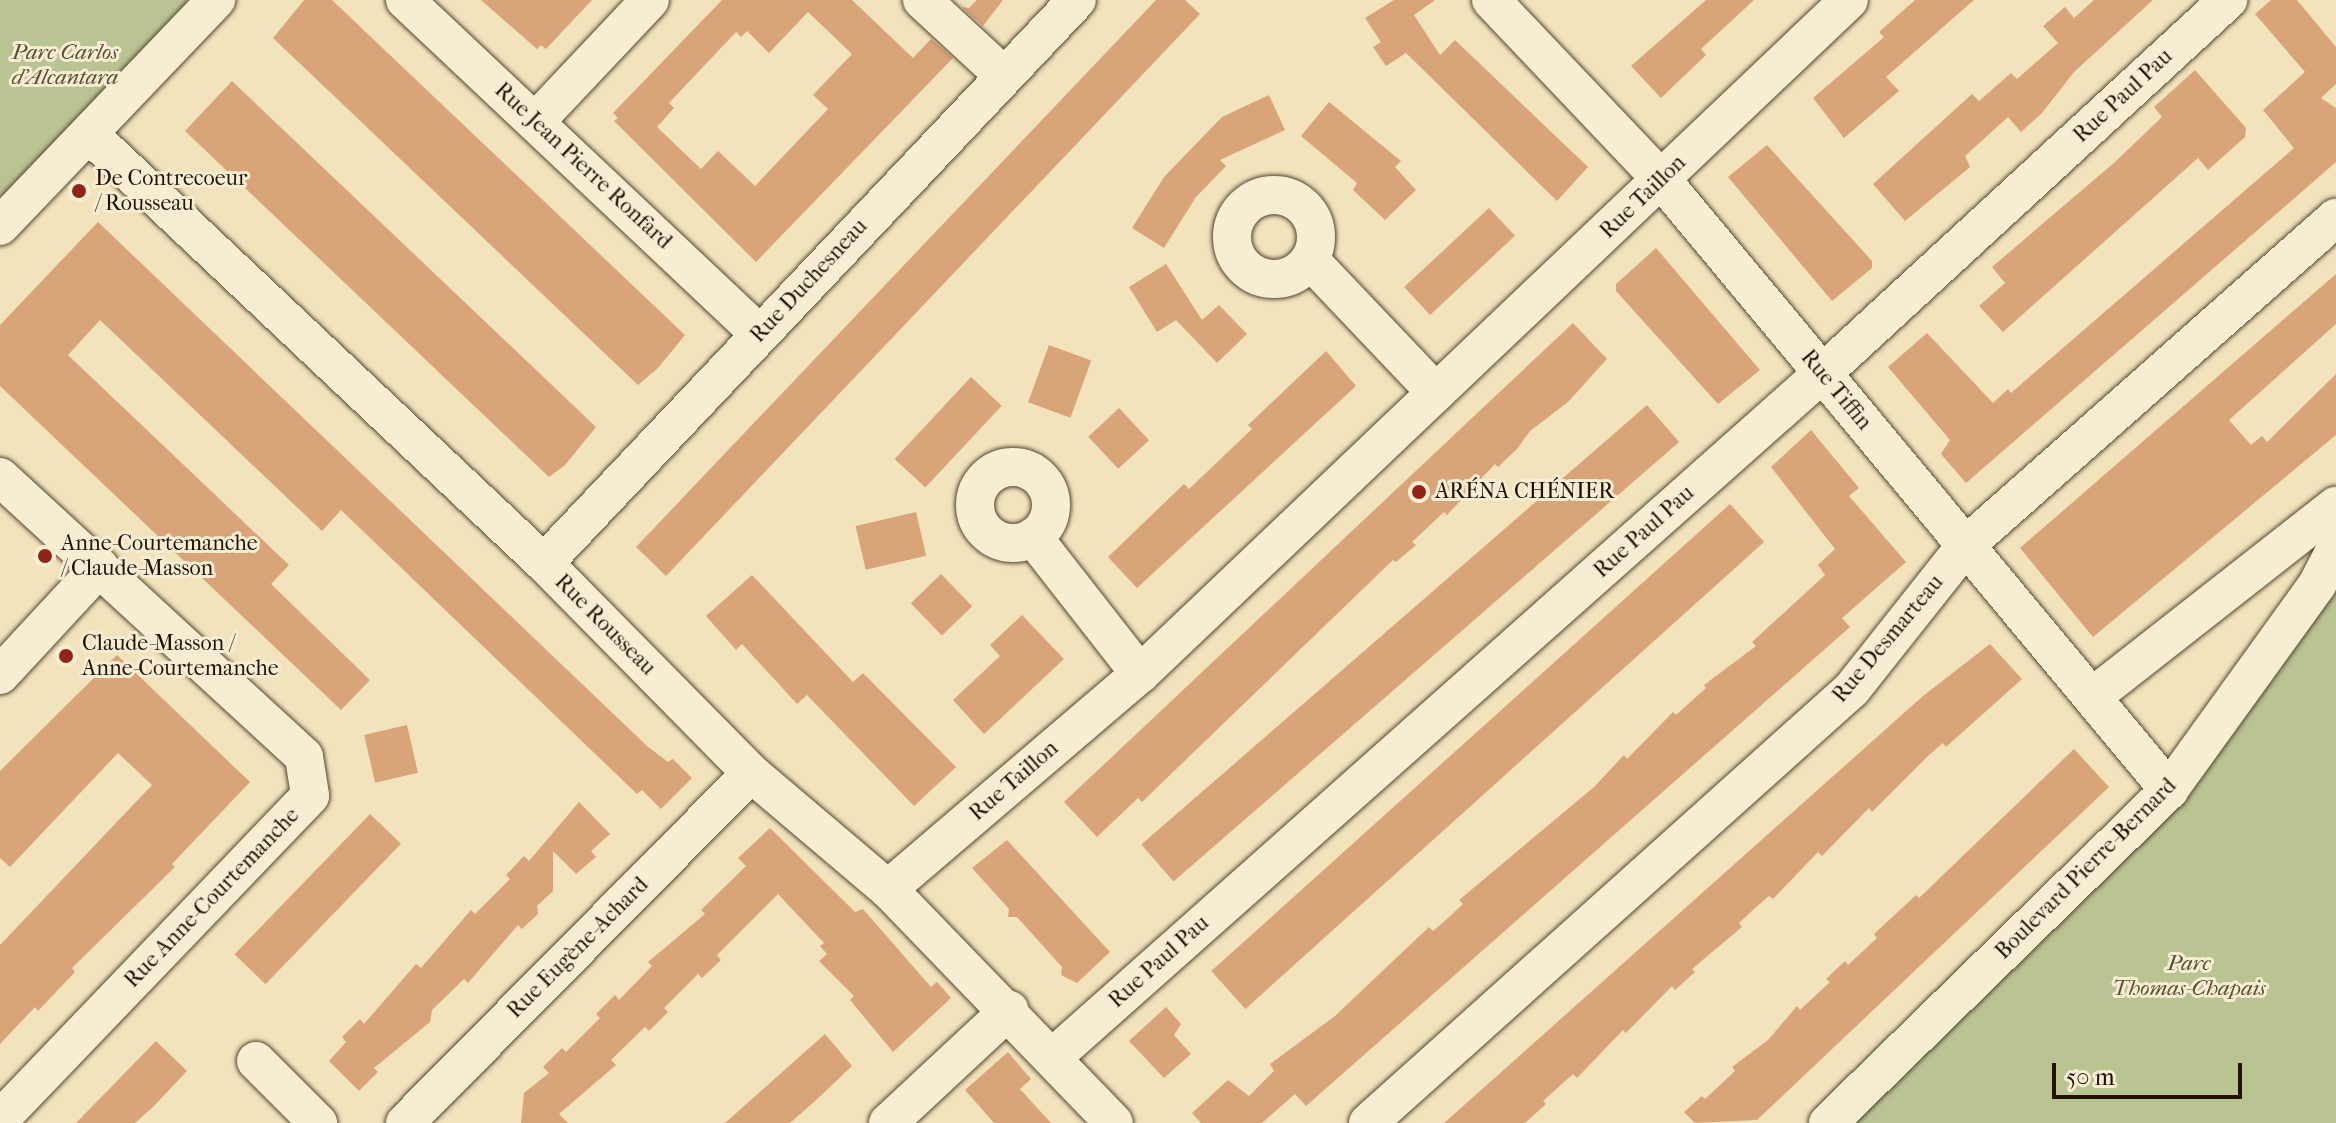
<!DOCTYPE html>
<meta charset="utf-8">
<style>
body{margin:0}
#map{position:relative;width:2336px;height:1123px;overflow:hidden;background:#f2e3bc;font-family:"IM FELL French Canon",serif}
div>[style]{position:absolute}
.green>*{inset:0;background:#b9c492}
.building>*{inset:0;background:#daa479;transform-origin:0 0}
.roads{filter:drop-shadow(0 0 2px #564632) drop-shadow(0 0 2px #564632)}
.minor>*{height:38px;margin:-19px;padding:0 19px;transform-origin:19px;border-radius:19px;background:#f7edd3}
.minor>.ring{margin:-19px;padding:0;box-sizing:content-box;background:none;border:38px solid #f7edd3;border-radius:50%}
.dots>*{width:22px;height:22px;translate:-50% -50%;box-sizing:border-box;border:4px solid #f7edd3;border-radius:50%}
span{translate:-50% -50%;white-space:nowrap;text-align:center;line-height:1.15;-webkit-text-stroke:6px #f7edd3;paint-order:stroke}
.park-label{font-size:22px;color:#575036;font-style:italic}
.street-label{font-size:22px;color:#221204}
.poi-label{font-size:22px;color:#221204}
.left{translate:0 -50%;text-align:left}
.scale{position:absolute;left:2052px;top:1063px;width:190px;height:36px;box-sizing:border-box;border:4px solid #221204;border-top:0;padding-left:10px;font-size:24px;line-height:28px;white-space:nowrap;color:#221204;-webkit-text-stroke:6px #f7edd3;paint-order:stroke}
</style>
<div id="map">
<div class="green">
<div style="clip-path:polygon(0 0,216px 0,0 226px)"></div>
<div style="clip-path:polygon(2336px 548px,2336px 1123px,1828px 1123px,2169px 790px)"></div>
</div>
<div class="building">
<div style="clip-path:polygon(304px 0,332px 0,685px 335px,658px 368px,638px 385px,273px 38px)"></div>
<div style="clip-path:polygon(481px 0,592px 0,546px 49px,541px 45px,537px 49px)"></div>
<div style="clip-path:polygon(evenodd,722px 0,852px 0,913px 58px,931px 39px,953px 58px,756px 262px,614px 121px,618px 118px,613px 113px,722px 0,808px 12px,852px 54px,813px 95px,828px 109px,755px 186px,718px 151px,701px 169px,657px 127px,674px 108px,669px 103px,736px 32px,741px 37px,747px 31px,769px 53px,808px 12px)"></div>
<div style="clip-path:polygon(977px 0,1003px 0,983px 26px,962px 7px,969px 8px)"></div>
<div style="clip-path:polygon(1156px 0,1185px 0,1200px 14px,666px 576px,636px 547px)"></div>
<div style="clip-path:polygon(1394px 0,1435px 0,1414px 15px,1440px 55px,1455px 40px,1588px 167px,1557px 201px,1406px 53px,1386px 66px,1373px 47px,1381px 42px,1365px 18px)"></div>
<div style="clip-path:polygon(1706px 0,1754px 0,1701px 49px,1706px 55px,1661px 98px,1631px 66px)"></div>
<div style="clip-path:polygon(1915px 0,1974px 0,1886px 77px,1899px 91px,1844px 138px,1813px 98px,1884px 37px,1879px 32px)"></div>
<div style="clip-path:polygon(2094px 0,2153px 0,2074px 72px,2042px 113px,2021px 132px,2008px 117px,1965px 156px,1970px 167px,1905px 221px,1873px 184px,1972px 94px,1979px 101px,2011px 73px,2017px 79px,2058px 43px,2043px 26px,2065px 7px,2074px 18px)"></div>
<div style="clip-path:polygon(2271px 0,2297px 0,2336px 47px,2336px 84px,2321px 98px,2336px 108px,2336px 162px,1966px 483px,1941px 454px,1950px 440px,1888px 367px,1927px 333px,1993px 403px,2008px 389px,2011px 393px,2294px 148px,2263px 110px,2305px 72px,2255px 14px)"></div>
<div style="clip-path:polygon(2195px 70px,2246px 128px,2245px 137px,2208px 170px,2198px 158px,2003px 332px,1979px 306px,2005px 283px,1992px 267px,2115px 162px,2162px 117px,2154px 107px)"></div>
<div style="clip-path:polygon(232px 81px,596px 427px,565px 465px,549px 477px,185px 131px)"></div>
<div style="clip-path:polygon(1269px 95px,1285px 130px,1220px 160px,1226px 166px,1196px 197px,1164px 248px,1132px 228px,1164px 177px,1222px 117px)"></div>
<div style="clip-path:polygon(1329px 102px,1401px 161px,1395px 167px,1416px 190px,1385px 220px,1353px 190px,1357px 183px,1301px 136px)"></div>
<div style="clip-path:polygon(1767px 145px,1872px 261px,1872px 268px,1832px 301px,1728px 177px)"></div>
<div style="left:1489px;top:208px;width:38px;height:116px;rotate:47deg"></div>
<div style="clip-path:polygon(98px 222px,647px 746px,668px 762px,673px 759px,692px 778px,661px 809px,642px 790px,637px 794px,341px 510px,322px 531px,100px 320px,68px 355px,289px 565px,271px 584px,370px 680px,341px 710px,0 386px,0 325px)"></div>
<div style="clip-path:polygon(1656px 248px,1760px 370px,1718px 404px,1616px 291px,1616px 284px)"></div>
<div style="clip-path:polygon(1166px 264px,1202px 320px,1219px 305px,1247px 334px,1217px 363px,1176px 320px,1157px 332px,1129px 287px)"></div>
<div style="clip-path:polygon(2336px 274px,2336px 324px,2229px 420px,2251px 445px,2262px 436px,2267px 442px,2336px 374px,2336px 435px,2093px 637px,2020px 548px)"></div>
<div style="clip-path:polygon(1573px 323px,1607px 359px,1568px 402px,1530px 431px,1517px 449px,1498px 467px,1495px 464px,1447px 515px,1444px 512px,1412px 542px,1416px 545px,1396px 562px,1393px 560px,1142px 802px,1138px 798px,1097px 837px,1064px 802px)"></div>
<div style="left:1049px;top:345px;width:45px;height:61px;rotate:20deg"></div>
<div style="clip-path:polygon(1326px 351px,1356px 386px,1137px 588px,1108px 557px,1184px 484px,1189px 489px,1252px 429px,1248px 425px)"></div>
<div style="left:971px;top:377px;width:42px;height:112px;rotate:43deg"></div>
<div style="left:1647px;top:405px;width:49px;height:670px;rotate:49deg"></div>
<div style="left:1119px;top:408px;width:44px;height:42px;rotate:47deg"></div>
<div style="clip-path:polygon(1811px 430px,1859px 488px,1849px 496px,1906px 562px,1842px 618px,1850px 627px,1306px 1106px,1295px 1094px,1262px 1123px,1201px 1123px,1192px 1113px,1228px 1080px,1249px 1096px,1274px 1071px,1270px 1064px,1335px 1016px,1429px 927px,1433px 931px,1448px 918px,1463px 904px,1459px 900px,1594px 787px,1624px 755px,1627px 759px,1673px 712px,1676px 715px,1706px 688px,1704px 685px,1756px 646px,1752px 642px,1825px 575px,1818px 565px,1835px 549px,1771px 467px)"></div>
<div style="left:1730px;top:504px;width:51px;height:698px;rotate:48deg"></div>
<div style="left:916px;top:512px;width:45px;height:62px;rotate:77deg"></div>
<div style="left:941px;top:574px;width:45px;height:42px;rotate:46deg"></div>
<div style="clip-path:polygon(752px 575px,853px 682px,863px 673px,956px 767px,914px 806px,807px 695px,797px 704px,742px 644px,736px 650px,706px 616px)"></div>
<div style="clip-path:polygon(1022px 615px,1064px 659px,984px 734px,953px 700px,1000px 656px,990px 645px)"></div>
<div style="clip-path:polygon(1990px 644px,2022px 679px,1946px 747px,1943px 743px,1928px 756px,1872px 812px,1869px 808px,1822px 856px,1818px 852px,1773px 899px,1769px 896px,1754px 909px,1739px 923px,1742px 927px,1692px 969px,1695px 972px,1675px 990px,1672px 986px,1626px 1033px,1623px 1030px,1577px 1078px,1573px 1074px,1543px 1101px,1546px 1104px,1525px 1123px,1444px 1123px,1923px 696px)"></div>
<div style="clip-path:polygon(117px 655px,250px 782px,172px 864px,175px 867px,72px 968px,75px 972px,38px 1011px,35px 1007px,0 1044px,0 945px,152px 785px,118px 753px,10px 867px,0 858px,0 771px)"></div>
<div style="left:407px;top:725px;width:49px;height:44px;rotate:77deg"></div>
<div style="clip-path:polygon(2074px 749px,2109px 787px,1757px 1120px,1695px 1123px,1684px 1112px,1702px 1096px,1705px 1099px,1735px 1071px,1732px 1067px,1768px 1040px,1797px 1006px,1800px 1010px,1830px 982px,1826px 979px,1845px 961px,1848px 965px,1877px 938px,1874px 934px,1916px 895px,1919px 898px)"></div>
<div style="clip-path:polygon(579px 802px,610px 834px,591px 851px,596px 857px,576px 874px,553px 851px,553px 891px,537px 906px,538px 914px,522px 929px,518px 925px,468px 983px,464px 979px,432px 1010px,430px 1022px,374px 1068px,378px 1072px,359px 1091px,329px 1061px,346px 1042px,342px 1037px,360px 1019px,364px 1024px,416px 964px,421px 968px,471px 910px,475px 914px,510px 879px,506px 875px,524px 856px,529px 861px)"></div>
<div style="left:370px;top:814px;width:43px;height:195px;rotate:44deg"></div>
<div style="clip-path:polygon(770px 828px,855px 912px,863px 909px,931px 987px,937px 982px,951px 998px,893px 1052px,850px 1000px,854px 996px,819px 961px,827px 954px,820px 946px,824px 943px,778px 894px,717px 955px,721px 960px,702px 978px,698px 974px,664px 1008px,668px 1012px,649px 1031px,645px 1027px,611px 1060px,616px 1065px,559px 1114px,568px 1123px,521px 1123px,524px 1093px,549px 1073px,543px 1067px,562px 1048px,566px 1052px,600px 1018px,596px 1014px,615px 995px,619px 1000px,652px 966px,648px 962px,705px 914px,701px 910px,746px 866px,738px 858px)"></div>
<div style="clip-path:polygon(1007px 840px,1110px 952px,1077px 983px,1061px 975px,1062px 967px,1017px 917px,1008px 917px,1009px 909px,972px 868px)"></div>
<div style="clip-path:polygon(1166px 1007px,1181px 1024px,1174px 1035px,1191px 1054px,1164px 1078px,1129px 1041px)"></div>
<div style="clip-path:polygon(825px 1034px,852px 1066px,813px 1103px,790px 1123px,725px 1123px)"></div>
<div style="clip-path:polygon(156px 1041px,187px 1071px,153px 1107px,135px 1123px,76px 1123px)"></div>
<div style="clip-path:polygon(1008px 1052px,1031px 1079px,1020px 1089px,1051px 1123px,994px 1123px,965px 1090px)"></div>
</div>
<div class="roads">
<div class="minor">
<div style="left:405px;top:0;width:487px;rotate:43.3deg"></div>
<div style="left:922px;top:0;width:110px;rotate:42.8deg"></div>
<div style="left:1491px;top:0;width:247px;rotate:46.5deg"></div>
<div style="left:1661px;top:179px;width:795px;rotate:50.26deg"></div>
<div style="left:536px;top:121px;width:166px;rotate:-46.7deg"></div>
<div style="left:89px;top:134px;width:625px;rotate:43.32deg"></div>
<div style="left:544px;top:563px;width:295px;rotate:45.4deg"></div>
<div style="left:751px;top:773px;width:180px;rotate:40.3deg"></div>
<div style="left:888px;top:889px;width:325px;rotate:46deg"></div>
<div class="ring" style="left:1232px;top:195px;width:46px;height:46px"></div>
<div style="left:0;top:226px;width:313px;rotate:-46.3deg"></div>
<div style="left:1310px;top:260px;width:183px;rotate:46.5deg"></div>
<div class="ring" style="left:975px;top:467px;width:38px;height:38px"></div>
<div style="left:0;top:477px;width:413px;rotate:42.6deg"></div>
<div style="left:304px;top:757px;width:39px;rotate:81deg"></div>
<div style="left:310px;top:796px;width:448px;rotate:133.8deg"></div>
<div style="left:1033px;top:537px;width:174px;rotate:52deg"></div>
<div style="left:544px;top:563px;width:775px;rotate:-46.57deg"></div>
<div style="left:0;top:675px;width:147px;rotate:-47.2deg"></div>
<div style="left:2092px;top:697px;width:310px;rotate:-38.1deg"></div>
<div style="left:888px;top:889px;width:331px;rotate:-40.5deg"></div>
<div style="left:1140px;top:674px;width:978px;rotate:-43.55deg"></div>
<div style="left:1053px;top:1057px;width:1030px;rotate:-41.62deg"></div>
<div style="left:1823px;top:373px;width:551px;rotate:-42.64deg"></div>
<div style="left:256px;top:1061px;width:88px;rotate:45deg"></div>
<div style="left:405px;top:1123px;width:492px;rotate:-45.3deg"></div>
<div style="left:888px;top:1123px;width:166px;rotate:-43deg"></div>
<div style="left:1368px;top:1123px;width:650px;rotate:-41.88deg"></div>
<div style="left:1852px;top:689px;width:184px;rotate:-51.6deg"></div>
<div style="left:1966px;top:545px;width:494px;rotate:-41.5deg"></div>
<div style="left:1828px;top:1123px;width:477px;rotate:-44.3deg"></div>
<div style="left:2169px;top:790px;width:253px;rotate:-54.2deg"></div>
<div style="left:2317px;top:585px;width:42px;rotate:-62.8deg"></div>
</div>
</div>
<div class="dots">
<div style="left:79px;top:191px;background:#8f2418"></div>
<div style="left:1419px;top:492px;background:#8f2418"></div>
<div style="left:45px;top:556px;background:#8f2418"></div>
<div style="left:66px;top:656px;background:#8f2418"></div>
</div>
<div class="park-label">
<span style="left:65px;top:65px">Parc Carlos<br>d'Alcantara</span>
<span style="left:2189px;top:976px">Parc<br>Thomas-Chapais</span>
</div>
<div class="street-label">
<span style="left:2123px;top:96px;rotate:-43deg">Rue Paul Pau</span>
<span style="left:583px;top:166px;rotate:43deg">Rue Jean Pierre Ronfard</span>
<span style="left:1643px;top:197px;rotate:-44deg">Rue Taillon</span>
<span style="left:809px;top:281px;rotate:-47deg">Rue Duchesneau</span>
<span style="left:1836px;top:390px;rotate:50deg">Rue Tiffin</span>
<span style="left:1644px;top:532px;rotate:-42deg">Rue Paul Pau</span>
<span style="left:605px;top:625px;rotate:45deg">Rue Rousseau</span>
<span style="left:1888px;top:639px;rotate:-50deg">Rue Desmarteau</span>
<span style="left:1014px;top:781px;rotate:-41deg">Rue Taillon</span>
<span style="left:2086px;top:869px;rotate:-45deg">Boulevard Pierre-Bernard</span>
<span style="left:212px;top:898px;rotate:-46deg">Rue Anne-Courtemanche</span>
<span style="left:578px;top:948px;rotate:-45deg">Rue Eugène-Achard</span>
<span style="left:1159px;top:962px;rotate:-42deg">Rue Paul Pau</span>
</div>
<div class="poi-label">
<span class="left" style="left:95px;top:191px">De Contrecoeur<br>/ Rousseau</span>
<span class="left" style="left:1435px;top:492px">ARÉNA CHÉNIER</span>
<span class="left" style="left:61px;top:556px">Anne-Courtemanche<br>/ Claude-Masson</span>
<span class="left" style="left:82px;top:656px">Claude-Masson /<br>Anne-Courtemanche</span>
</div>
<div class="scale">50 m</div>
</div>
